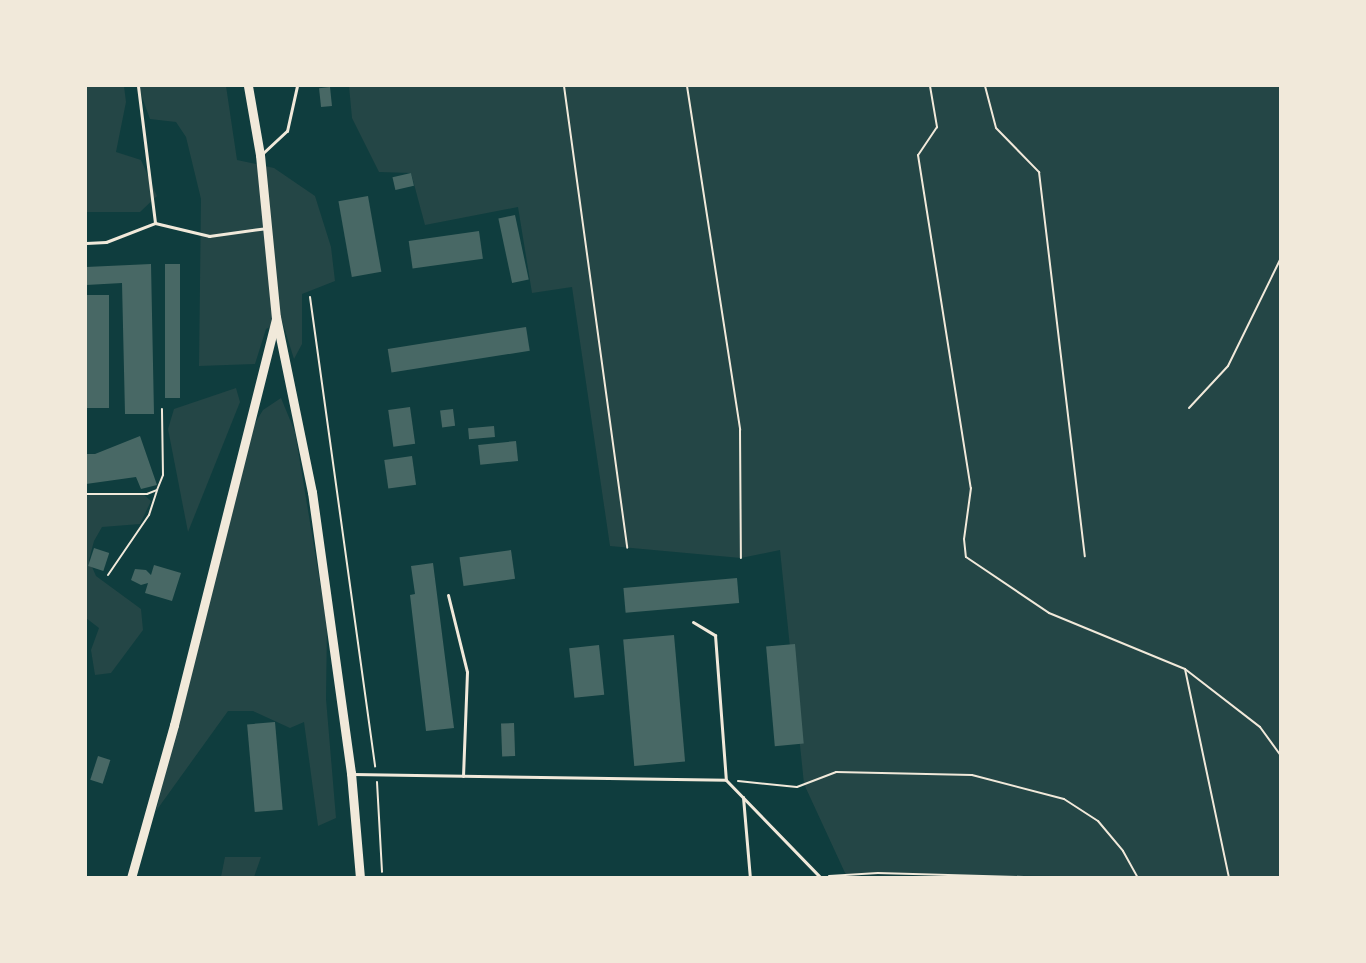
<!DOCTYPE html>
<style>
body{margin:0}
#map{position:relative;width:1366px;height:963px;overflow:hidden;background:#0f3d3e;font-family:"Roboto Condensed",sans-serif}
div>[style]{position:absolute}
.green>*{inset:0;background:#244646}
.building>*{inset:0;background:#486865;transform-origin:0 0}
.path>*{height:2px;margin:-1px;padding:0 1px;transform-origin:1px;border-radius:1px;background:#f1e9da}
.service>*{height:3px;margin:-1.5px;padding:0 1.5px;transform-origin:1.5px;border-radius:1.5px;background:#f1e9da}
.primary>*{height:9px;margin:-4.5px;padding:0 4.5px;transform-origin:4.5px;border-radius:4.5px;background:#f1e9da}
span{translate:-50% -50%;white-space:nowrap;text-align:center;line-height:1.15;-webkit-text-stroke:6px #f1e9da;paint-order:stroke}
.frame{position:absolute;inset:0;border:87px solid #f1e9da;pointer-events:none}
</style>
<div id="map">
<div class="green">
<div style="clip-path:polygon(86px 86px,124px 86px,126px 102px,116px 152px,141px 160px,157px 196px,140px 212px,86px 212px)"></div>
<div style="clip-path:polygon(138px 86px,226px 86px,237px 160px,274px 168px,315px 196px,331px 247px,335px 281px,302px 294px,302px 344px,294px 359px,282px 321px,266px 329px,255px 364px,199px 366px,201px 199px,186px 137px,176px 122px,150px 119px)"></div>
<div style="clip-path:polygon(349px 86px,1280px 86px,1280px 877px,846px 875px,804px 784px,780px 550px,741px 558px,610px 546px,572px 287px,532px 293px,518px 207px,425px 225px,411px 173px,379px 172px,352px 118px)"></div>
<div style="clip-path:polygon(236px 388px,240px 402px,188px 532px,168px 429px,174px 409px)"></div>
<div style="clip-path:polygon(281px 398px,295px 432px,327px 625px,326px 699px,336px 818px,318px 826px,304px 722px,290px 728px,253px 711px,228px 711px,156px 811px,252px 428px,263px 410px)"></div>
<div style="clip-path:polygon(99px 493px,143px 494px,151px 501px,140px 524px,102px 527px,94px 541px,89px 560px,96px 576px,141px 609px,143px 630px,111px 673px,95px 675px,91px 650px,99px 628px,86px 618px,86px 496px)"></div>
<div style="clip-path:polygon(225px 857px,261px 857px,254px 877px,221px 877px)"></div>
</div>
<div class="building">
<div style="left:330px;top:87px;width:19px;height:11px;rotate:84deg"></div>
<div style="left:411px;top:173px;width:13px;height:19px;rotate:77deg"></div>
<div style="left:368px;top:196px;width:77px;height:30px;rotate:80deg"></div>
<div style="left:515px;top:215px;width:66px;height:17px;rotate:78deg"></div>
<div style="left:479px;top:231px;width:28px;height:71px;rotate:82deg"></div>
<div style="clip-path:polygon(151px 264px,154px 414px,125px 414px,122px 283px,86px 285px,86px 267px)"></div>
<div style="left:165px;top:264px;width:15px;height:134px"></div>
<div style="left:86px;top:295px;width:23px;height:113px"></div>
<div style="left:526px;top:327px;width:24px;height:140px;rotate:81deg"></div>
<div style="left:410px;top:407px;width:37px;height:22px;rotate:82deg"></div>
<div style="left:453px;top:409px;width:17px;height:13px;rotate:83deg"></div>
<div style="left:494px;top:426px;width:11px;height:26px;rotate:85deg"></div>
<div style="clip-path:polygon(140px 436px,157px 485px,141px 489px,136px 477px,86px 484px,86px 454px,95px 454px)"></div>
<div style="left:516px;top:441px;width:20px;height:38px;rotate:84deg"></div>
<div style="left:412px;top:456px;width:29px;height:28px;rotate:82deg"></div>
<div style="left:94px;top:548px;width:16px;height:19px;rotate:18deg"></div>
<div style="left:511px;top:550px;width:29px;height:52px;rotate:82deg"></div>
<div style="clip-path:polygon(433px 563px,454px 728px,426px 731px,410px 595px,415px 594px,411px 566px)"></div>
<div style="clip-path:polygon(154px 565px,181px 573px,172px 601px,145px 593px,148px 583px,141px 585px,131px 580px,135px 569px,146px 570px,151px 575px)"></div>
<div style="left:737px;top:578px;width:25px;height:114px;rotate:85deg"></div>
<div style="left:674px;top:635px;width:127px;height:51px;rotate:85deg"></div>
<div style="left:795px;top:644px;width:100px;height:29px;rotate:85deg"></div>
<div style="left:599px;top:645px;width:50px;height:30px;rotate:84deg"></div>
<div style="left:275px;top:722px;width:88px;height:28px;rotate:85deg"></div>
<div style="left:514px;top:723px;width:33px;height:13px;rotate:88deg"></div>
<div style="left:98px;top:756px;width:13px;height:25px;rotate:18deg"></div>
</div>
<div class="path">
<div style="left:564px;top:86px;width:466px;rotate:82.2deg"></div>
<div style="left:687px;top:86px;width:348px;rotate:81.2deg"></div>
<div style="left:740px;top:430px;width:128px;rotate:89.6deg"></div>
<div style="left:930px;top:86px;width:42px;rotate:80.3deg"></div>
<div style="left:937px;top:127px;width:34px;rotate:124deg"></div>
<div style="left:918px;top:155px;width:337px;rotate:81deg"></div>
<div style="left:971px;top:488px;width:51px;rotate:97.8deg"></div>
<div style="left:964px;top:539px;width:18px;rotate:84deg"></div>
<div style="left:966px;top:557px;width:100px;rotate:34deg"></div>
<div style="left:1049px;top:613px;width:147px;rotate:22.4deg"></div>
<div style="left:1185px;top:669px;width:214px;rotate:78.1deg"></div>
<div style="left:985px;top:86px;width:43px;rotate:75.3deg"></div>
<div style="left:996px;top:128px;width:62px;rotate:45.7deg"></div>
<div style="left:1039px;top:172px;width:387px;rotate:83.2deg"></div>
<div style="left:310px;top:297px;width:474px;rotate:82.1deg"></div>
<div style="left:1189px;top:408px;width:57px;rotate:-47.1deg"></div>
<div style="left:1228px;top:366px;width:118px;rotate:-63.9deg"></div>
<div style="left:86px;top:494px;width:61px"></div>
<div style="left:147px;top:494px;width:11px;rotate:-22deg"></div>
<div style="left:157px;top:490px;width:16px;rotate:-68deg"></div>
<div style="left:163px;top:475px;width:66px;rotate:-90.9deg"></div>
<div style="left:108px;top:575px;width:73px;rotate:-55.7deg"></div>
<div style="left:149px;top:515px;width:25px;rotate:-72deg"></div>
<div style="left:1185px;top:669px;width:95px;rotate:37.7deg"></div>
<div style="left:1260px;top:727px;width:34px;rotate:54deg"></div>
<div style="left:738px;top:781px;width:59px;rotate:5.8deg"></div>
<div style="left:797px;top:787px;width:42px;rotate:-21deg"></div>
<div style="left:836px;top:772px;width:136px;rotate:1.3deg"></div>
<div style="left:972px;top:775px;width:95px;rotate:14.6deg"></div>
<div style="left:1064px;top:799px;width:40px;rotate:32.9deg"></div>
<div style="left:1098px;top:821px;width:39px;rotate:50deg"></div>
<div style="left:1123px;top:851px;width:31px;rotate:61deg"></div>
<div style="left:377px;top:782px;width:90px;rotate:86.8deg"></div>
<div style="left:829px;top:876px;width:49px;rotate:-3.5deg"></div>
<div style="left:878px;top:873px;width:178px;rotate:1.6deg"></div>
</div>
<div class="service">
<div style="left:138px;top:86px;width:138px;rotate:82.9deg"></div>
<div style="left:263px;top:153px;width:33px;rotate:-43deg"></div>
<div style="left:287px;top:131px;width:46px;rotate:-77.5deg"></div>
<div style="left:86px;top:243px;width:20px;rotate:-3deg"></div>
<div style="left:106px;top:242px;width:53px;rotate:-21.2deg"></div>
<div style="left:155px;top:223px;width:56px;rotate:13.5deg"></div>
<div style="left:209px;top:236px;width:59px;rotate:-7.9deg"></div>
<div style="left:448px;top:595px;width:79px;rotate:76.1deg"></div>
<div style="left:467px;top:672px;width:104px;rotate:92.2deg"></div>
<div style="left:693px;top:622px;width:26px;rotate:31deg"></div>
<div style="left:715px;top:635px;width:145px;rotate:85.7deg"></div>
<div style="left:353px;top:774px;width:373px;rotate:0.9deg"></div>
<div style="left:726px;top:780px;width:136px;rotate:45.9deg"></div>
<div style="left:743px;top:797px;width:81px;rotate:85.1deg"></div>
<div style="left:364px;top:878px;width:97px"></div>
</div>
<div class="primary">
<div style="left:248px;top:86px;width:70px;rotate:80.1deg"></div>
<div style="left:260px;top:155px;width:163px;rotate:84.4deg"></div>
<div style="left:276px;top:317px;width:179px;rotate:78.4deg"></div>
<div style="left:312px;top:492px;width:284px;rotate:82.1deg"></div>
<div style="left:351px;top:773px;width:105px;rotate:85.1deg"></div>
<div style="left:131px;top:878px;width:159px;rotate:-74.3deg"></div>
<div style="left:174px;top:725px;width:419px;rotate:-75.9deg"></div>
</div>
<div class="frame"></div>
</div>
